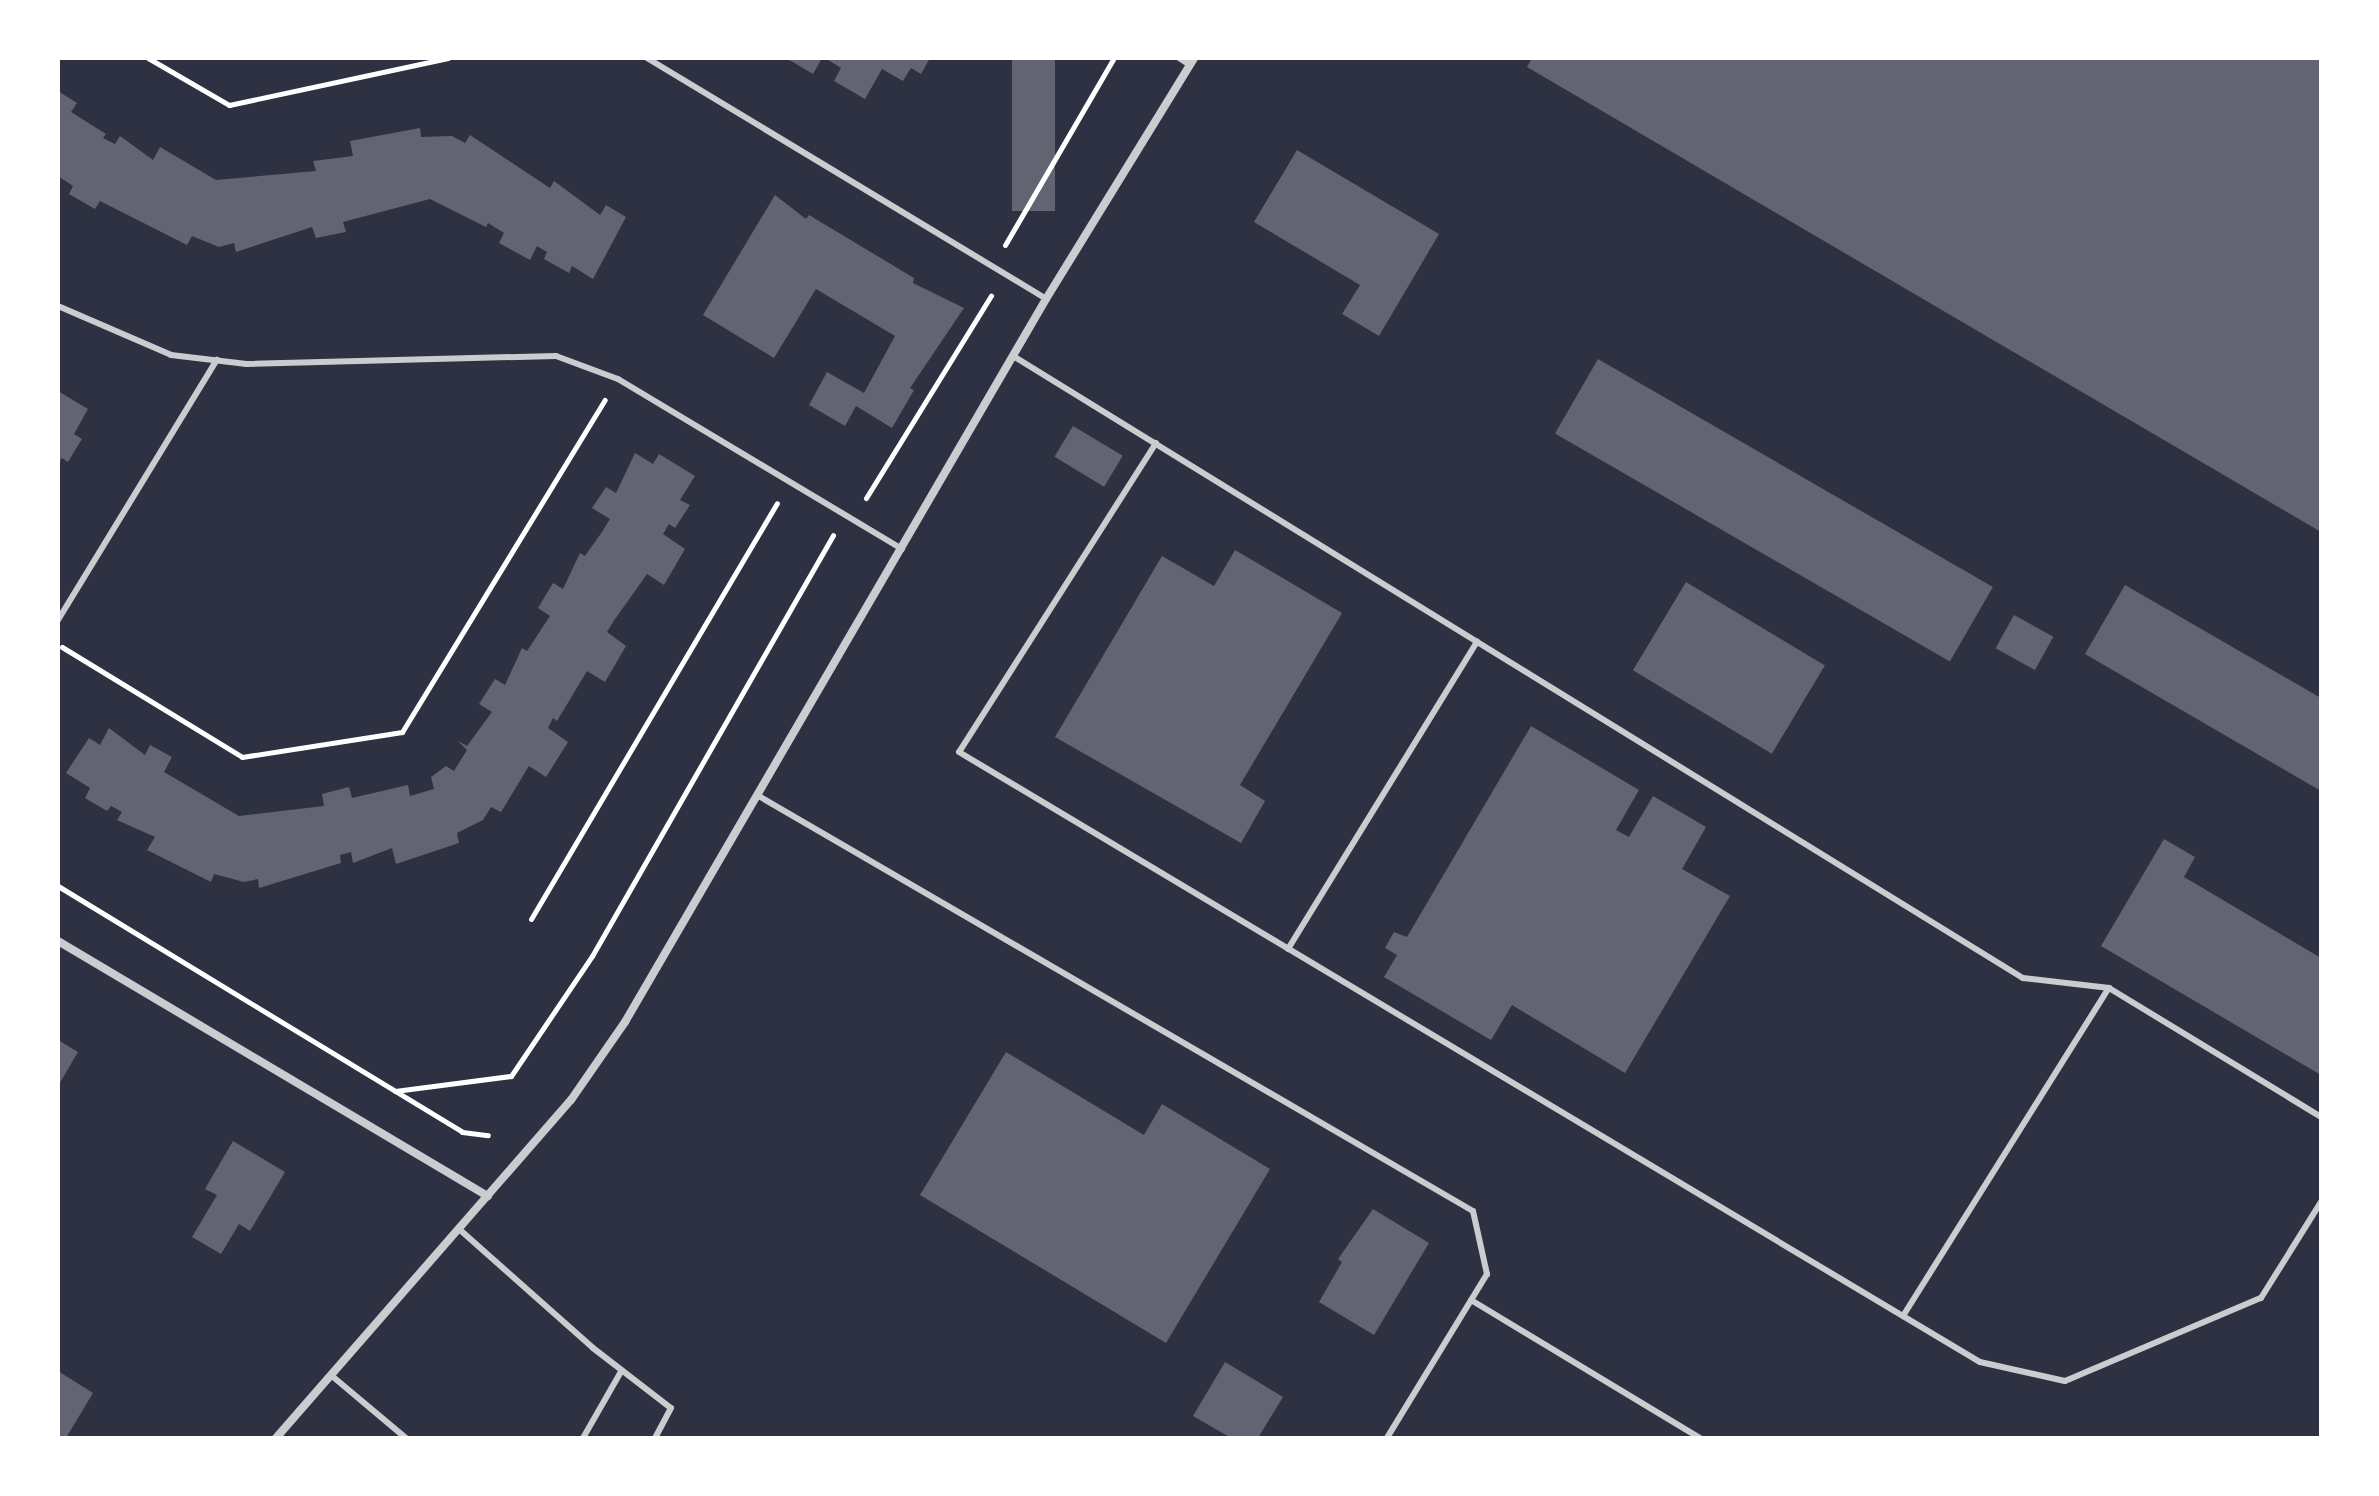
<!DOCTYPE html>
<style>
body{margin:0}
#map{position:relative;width:2379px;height:1496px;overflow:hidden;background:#2d3142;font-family:Barlow,sans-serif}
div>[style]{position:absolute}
.building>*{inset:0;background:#626471;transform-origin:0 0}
.path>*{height:5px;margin:-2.5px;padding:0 2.5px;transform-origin:2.5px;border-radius:2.5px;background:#fff}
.service>*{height:6px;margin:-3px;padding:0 3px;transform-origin:3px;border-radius:3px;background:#caccd0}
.minor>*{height:8px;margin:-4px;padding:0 4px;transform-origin:4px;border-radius:4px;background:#caccd0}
span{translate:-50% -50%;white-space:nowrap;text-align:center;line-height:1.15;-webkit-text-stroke:8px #fff;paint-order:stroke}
.frame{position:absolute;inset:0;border:60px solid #fff;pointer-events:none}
</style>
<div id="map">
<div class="building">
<div style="clip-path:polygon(786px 58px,822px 58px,813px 74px)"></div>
<div style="clip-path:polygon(825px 58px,930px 58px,921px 74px,911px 68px,903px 81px,882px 69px,865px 99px,834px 81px,841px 68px)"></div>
<div style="left:1012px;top:58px;width:43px;height:153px"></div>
<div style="clip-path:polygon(1532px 58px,2321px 58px,2321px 532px,1527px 67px)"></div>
<div style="clip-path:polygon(58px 91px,77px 103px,71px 112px,106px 134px,103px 138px,115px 144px,120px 136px,153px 160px,160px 147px,216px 180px,316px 171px,313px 161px,353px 156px,350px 141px,420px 128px,421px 137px,452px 136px,465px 143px,470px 135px,550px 188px,554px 181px,600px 215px,606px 205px,626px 217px,593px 279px,572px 266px,569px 273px,544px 259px,547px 252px,537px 246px,530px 260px,499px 243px,504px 233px,488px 223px,486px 227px,430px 199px,343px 222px,346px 232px,316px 238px,312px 227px,236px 252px,234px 243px,219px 247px,192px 236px,187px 245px,100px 201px,95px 209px,69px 194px,73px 186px,58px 176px)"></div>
<div style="clip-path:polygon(1297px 150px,1439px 234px,1379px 336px,1342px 314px,1360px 285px,1254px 222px)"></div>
<div style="clip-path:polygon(775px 195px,806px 219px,809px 215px,914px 278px,913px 283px,964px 308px,910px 388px,914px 390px,892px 428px,856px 406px,845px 426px,809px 405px,827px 372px,864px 393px,895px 336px,816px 289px,774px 358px,703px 315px)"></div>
<div style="left:1598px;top:359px;width:456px;height:86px;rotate:30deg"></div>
<div style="clip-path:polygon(58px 391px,88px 409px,74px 434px,82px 439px,68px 462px,62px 458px,58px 464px)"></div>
<div style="left:1073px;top:426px;width:58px;height:36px;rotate:31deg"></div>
<div style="clip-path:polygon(635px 453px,653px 464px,659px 454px,695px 476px,680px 500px,690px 505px,675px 528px,669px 524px,663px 534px,685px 549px,664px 585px,647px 574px,613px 622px,607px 632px,626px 646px,605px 682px,587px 671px,557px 721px,553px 718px,548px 728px,568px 742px,546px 777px,529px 766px,501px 812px,491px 807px,483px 820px,457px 833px,459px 843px,396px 864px,392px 848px,353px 863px,351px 852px,340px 855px,341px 863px,259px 888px,258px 879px,244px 882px,214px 874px,211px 882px,147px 850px,155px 837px,117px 820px,122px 812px,111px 806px,107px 811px,85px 798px,90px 788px,66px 773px,89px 738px,100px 745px,109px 728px,145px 755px,150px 745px,172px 757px,164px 772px,239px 816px,324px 806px,322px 794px,349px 787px,352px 798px,408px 785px,410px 796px,434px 789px,431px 777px,446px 766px,454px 771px,467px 750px,458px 741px,467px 746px,492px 712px,479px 704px,495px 679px,505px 685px,522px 648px,527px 651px,550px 616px,538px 608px,553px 583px,563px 589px,580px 553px,585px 556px,602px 532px,610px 519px,592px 508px,606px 487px,616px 493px)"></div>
<div style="clip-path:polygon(1235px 550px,1342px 613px,1240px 785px,1265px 801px,1241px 843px,1055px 737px,1162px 556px,1214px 586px)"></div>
<div style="left:1686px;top:582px;width:162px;height:103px;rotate:31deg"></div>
<div style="clip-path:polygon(2125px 585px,2321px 698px,2321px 791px,2085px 654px)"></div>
<div style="left:2014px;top:615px;width:45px;height:38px;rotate:29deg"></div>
<div style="clip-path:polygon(1531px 726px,1639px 790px,1616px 830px,1629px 837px,1653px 796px,1706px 827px,1682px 869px,1730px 896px,1625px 1073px,1512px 1005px,1491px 1040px,1384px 977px,1397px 955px,1385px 948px,1394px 932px,1407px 937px)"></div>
<div style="clip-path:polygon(2164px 839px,2195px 857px,2184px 877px,2321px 958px,2321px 1075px,2101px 946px)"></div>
<div style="clip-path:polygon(58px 1040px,78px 1052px,58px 1086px)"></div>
<div style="clip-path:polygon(1006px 1052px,1144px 1135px,1162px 1104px,1270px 1169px,1166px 1343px,920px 1195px)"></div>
<div style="clip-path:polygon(233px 1141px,285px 1172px,250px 1231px,239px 1224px,221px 1254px,192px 1237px,217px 1195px,205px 1189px)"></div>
<div style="clip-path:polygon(1373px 1209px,1429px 1243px,1374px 1335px,1319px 1302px,1342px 1262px,1338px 1259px)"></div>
<div style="clip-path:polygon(1225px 1362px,1283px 1397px,1258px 1438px,1231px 1438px,1193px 1416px)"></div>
<div style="clip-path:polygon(58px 1371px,93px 1393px,66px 1438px,58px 1438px)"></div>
</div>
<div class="path">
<div style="left:148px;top:58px;width:94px;rotate:30.1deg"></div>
<div style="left:229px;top:105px;width:224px;rotate:-12.1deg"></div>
<div style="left:1005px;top:245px;width:216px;rotate:-59.8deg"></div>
<div style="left:866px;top:498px;width:238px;rotate:-58.3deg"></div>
<div style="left:62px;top:647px;width:211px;rotate:31.4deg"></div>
<div style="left:242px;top:757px;width:162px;rotate:-8.9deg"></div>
<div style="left:402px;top:732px;width:389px;rotate:-58.6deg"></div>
<div style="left:58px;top:886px;width:473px;rotate:31.3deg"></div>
<div style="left:462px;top:1132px;width:26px;rotate:7deg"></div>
<div style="left:531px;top:919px;width:483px;rotate:-59.4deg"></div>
<div style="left:395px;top:1091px;width:117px;rotate:-7.4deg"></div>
<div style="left:511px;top:1076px;width:145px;rotate:-56deg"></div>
<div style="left:592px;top:956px;width:485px;rotate:-60.2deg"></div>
</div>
<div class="service">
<div style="left:647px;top:58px;width:466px;rotate:31.1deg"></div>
<div style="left:1179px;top:58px;width:13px;rotate:32deg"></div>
<div style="left:58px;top:306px;width:123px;rotate:23.4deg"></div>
<div style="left:171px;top:355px;width:76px;rotate:6.8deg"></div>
<div style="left:246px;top:364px;width:310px;rotate:-1.5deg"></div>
<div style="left:556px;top:356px;width:66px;rotate:20.4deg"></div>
<div style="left:618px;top:379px;width:331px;rotate:30.9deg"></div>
<div style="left:1013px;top:356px;width:1186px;rotate:31.63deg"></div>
<div style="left:2023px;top:978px;width:87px;rotate:6.6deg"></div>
<div style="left:2109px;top:988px;width:248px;rotate:31.3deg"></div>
<div style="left:1156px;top:443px;width:366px;rotate:122.5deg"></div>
<div style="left:959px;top:752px;width:1189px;rotate:30.86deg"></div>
<div style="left:1980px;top:1362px;width:87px;rotate:12.6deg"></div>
<div style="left:2065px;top:1381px;width:213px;rotate:-23deg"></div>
<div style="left:2261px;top:1298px;width:113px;rotate:-58deg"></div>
<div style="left:58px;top:620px;width:305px;rotate:-58.6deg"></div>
<div style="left:757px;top:795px;width:828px;rotate:30.16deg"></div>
<div style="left:1473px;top:1211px;width:65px;rotate:77.5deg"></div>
<div style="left:1487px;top:1274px;width:192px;rotate:121.4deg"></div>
<div style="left:1288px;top:949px;width:361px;rotate:-58.4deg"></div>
<div style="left:459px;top:1229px;width:179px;rotate:41.6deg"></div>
<div style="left:593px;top:1348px;width:98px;rotate:37.6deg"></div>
<div style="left:671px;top:1408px;width:34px;rotate:118deg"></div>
<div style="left:1471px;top:1300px;width:267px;rotate:31.1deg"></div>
<div style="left:1903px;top:1316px;width:387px;rotate:-57.9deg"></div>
<div style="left:332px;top:1376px;width:97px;rotate:40deg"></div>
<div style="left:583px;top:1438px;width:78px;rotate:-60.2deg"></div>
</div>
<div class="minor">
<div style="left:58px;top:941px;width:500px;rotate:30.7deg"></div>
<div style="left:276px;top:1438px;width:449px;rotate:-48.9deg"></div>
<div style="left:571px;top:1100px;width:95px;rotate:-55.3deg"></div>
<div style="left:625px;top:1022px;width:837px;rotate:-59.79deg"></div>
<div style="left:1046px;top:299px;width:283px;rotate:-58.4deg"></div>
</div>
<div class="frame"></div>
</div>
